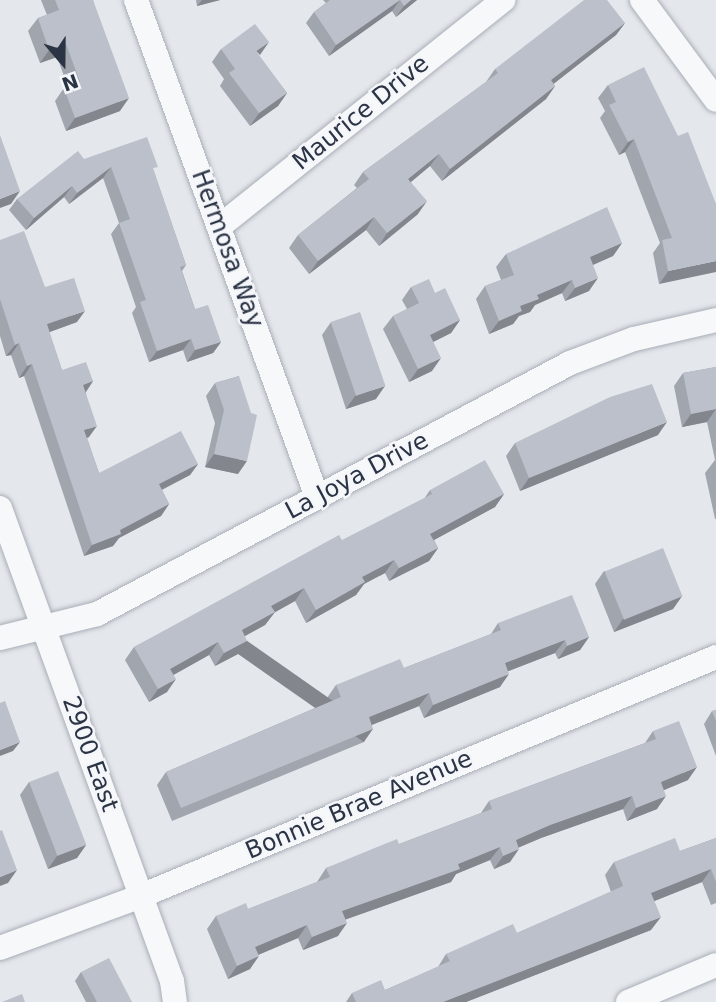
<!DOCTYPE html>
<style>
body{margin:0}
#map{position:relative;width:716px;height:1002px;overflow:hidden;background:#e4e7ec;font-family:"DejaVu Sans",sans-serif}
div>[style]{position:absolute}
.roads{filter:drop-shadow(0 0 2px #a9aeb7) drop-shadow(0 0 2px #a9aeb7)}
.minor>*{height:24px;margin:-12px;padding:0 12px;transform-origin:12px;border-radius:12px;background:#f7f8fa}
.wall>*{inset:0;background:#a1a5ae}
.shaded-wall>*{inset:0;background:#83868d;transform-origin:0 0}
.building>*{inset:0;background:#bbc0ca;transform-origin:0 0}
span{translate:-50% -50%;white-space:nowrap;text-align:center;line-height:1.15;-webkit-text-stroke:5px #f4f6f9;paint-order:stroke}
.street-label{font-size:24px;color:#2b3445}
.north{position:absolute;left:28px;top:28px;width:70px;height:70px;-webkit-text-stroke:5px #f4f6f9;paint-order:stroke;rotate:160deg;font-size:19px;font-weight:700;line-height:28px;text-align:center;color:#2b3445}
.north::after{content:'';display:block;margin:auto;width:24px;height:32px;background:#2b3445;clip-path:polygon(50% 0,100% 100%,50% 72%,0 100%)}
</style>
<div id="map">
<div class="roads">
<div class="minor">
<div style="left:136px;top:0;width:529px;rotate:69.99deg"></div>
<div style="left:642px;top:0;width:124px;rotate:53.5deg"></div>
<div style="left:219px;top:227px;width:364px;rotate:-38.6deg"></div>
<div style="left:0;top:508px;width:503px;rotate:70.02deg"></div>
<div style="left:172px;top:981px;width:21px;rotate:82deg"></div>
<div style="left:0;top:638px;width:100px;rotate:-13.9deg"></div>
<div style="left:97px;top:614px;width:535px;rotate:-27.95deg"></div>
<div style="left:570px;top:363px;width:68px;rotate:-20.6deg"></div>
<div style="left:634px;top:339px;width:84px;rotate:-13deg"></div>
<div style="left:0;top:948px;width:150px;rotate:-20.2deg"></div>
<div style="left:141px;top:896px;width:623px;rotate:-22.57deg"></div>
<div style="left:628px;top:1002px;width:95px;rotate:-22.8deg"></div>
</div>
</div>
<div class="wall">
<div style="clip-path:polygon(41px 0,93px 0,120px 111px,66px 131px,55px 101px,64px 88px,68px 87px,57px 57px,40px 63px,28px 31px,38px 18px,47px 15px)"></div>
<div style="clip-path:polygon(196px 0,220px 0,197px 6px)"></div>
<div style="clip-path:polygon(323px 0,417px 0,396px 17px,392px 11px,329px 56px,306px 23px,314px 12px,326px 3px)"></div>
<div style="clip-path:polygon(625px 23px,616px 35px,553px 84px,555px 86px,546px 99px,442px 181px,430px 166px,411px 182px,418px 214px,379px 246px,366px 230px,309px 274px,289px 248px,298px 235px,357px 188px,354px 185px,363px 172px,486px 82px,495px 69px)"></div>
<div style="clip-path:polygon(221px 49px,259px 56px,287px 93px,278px 106px,250px 126px,220px 86px,224px 79px,212px 62px)"></div>
<div style="clip-path:polygon(608px 85px,678px 136px,716px 204px,659px 284px,653px 253px,660px 243px,625px 152px,619px 155px,600px 118px,605px 111px,598px 98px)"></div>
<div style="clip-path:polygon(84px 159px,154px 172px,186px 265px,182px 271px,195px 309px,221px 342px,213px 353px,187px 362px,183px 350px,149px 362px,132px 313px,136px 307px,111px 234px,119px 223px,103px 178px,69px 204px,64px 197px,26px 230px,9px 210px,17px 199px)"></div>
<div style="clip-path:polygon(0 240px,77px 322px,49px 332px,62px 370px,93px 381px,86px 392px,89px 437px,87px 438px,99px 473px,198px 464px,190px 475px,162px 490px,169px 504px,161px 516px,119px 538px,113px 546px,84px 556px,24px 376px,19px 378px,11px 355px,6px 356px,0 336px)"></div>
<div style="clip-path:polygon(622px 243px,613px 256px,593px 265px,589px 291px,565px 301px,562px 293px,535px 305px,530px 312px,519px 316px,513px 324px,489px 334px,476px 299px,485px 286px,501px 280px,496px 267px,506px 254px)"></div>
<div style="clip-path:polygon(411px 287px,435px 293px,460px 320px,451px 333px,433px 342px,432px 371px,409px 382px,383px 329px,393px 316px,407px 309px,402px 300px)"></div>
<div style="clip-path:polygon(331px 322px,376px 399px,346px 409px,322px 335px)"></div>
<div style="clip-path:polygon(716px 367px,716px 519px,715px 519px,705px 473px,715px 460px,707px 422px,682px 427px,674px 386px,683px 373px)"></div>
<div style="clip-path:polygon(239px 376px,238px 474px,205px 467px,215px 423px,206px 396px,215px 383px)"></div>
<div style="clip-path:polygon(658px 435px,520px 491px,506px 456px,515px 443px)"></div>
<div style="clip-path:polygon(430px 490px,504px 494px,495px 507px,434px 540px,438px 548px,429px 561px,389px 581px,385px 573px,364px 584px,356px 595px,306px 623px,295px 601px,275px 612px,265px 625px,245px 636px,238px 654px,215px 666px,209px 655px,173px 675px,167px 692px,149px 702px,125px 660px,134px 647px,424px 499px)"></div>
<div style="clip-path:polygon(604px 571px,682px 596px,673px 609px,614px 632px,595px 584px)"></div>
<div style="clip-path:polygon(498px 623px,589px 637px,580px 650px,558px 659px,555px 653px,508px 671px,500px 687px,424px 718px,419px 706px,372px 725px,364px 742px,172px 821px,157px 785px,166px 772px,329px 702px,327px 698px,336px 685px,404px 668px,491px 634px)"></div>
<div style="clip-path:polygon(716px 710px,716px 756px,704px 724px,712px 711px)"></div>
<div style="clip-path:polygon(653px 731px,688px 780px,664px 790px,657px 809px,627px 821px,623px 809px,541px 838px,519px 847px,510px 862px,494px 869px,490px 860px,456px 874px,451px 882px,346px 919px,338px 936px,303px 950px,298px 938px,258px 955px,250px 969px,228px 979px,207px 929px,216px 916px,248px 909px,317px 882px,326px 868px,399px 844px,481px 813px,489px 801px,645px 743px)"></div>
<div style="clip-path:polygon(29px 782px,86px 845px,77px 858px,48px 869px,20px 795px)"></div>
<div style="clip-path:polygon(716px 838px,716px 903px,711px 905px,702px 882px,654px 901px,651px 930px,466px 1002px,346px 1002px,352px 993px,385px 990px,438px 967px,446px 954px,517px 933px,611px 892px,605px 875px,614px 862px,680px 851px)"></div>
<div style="clip-path:polygon(81px 972px,132px 1002px,86px 1002px,75px 981px)"></div>
</div>
<div class="shaded-wall">
<div style="clip-path:polygon(202px 0,220px 0,197px 6px)"></div>
<div style="clip-path:polygon(400px 0,392px 11px,329px 56px,336px 45px)"></div>
<div style="clip-path:polygon(411px 0,417px 0,396px 17px,404px 6px)"></div>
<div style="clip-path:polygon(625px 23px,616px 35px,542px 93px,551px 80px)"></div>
<div style="clip-path:polygon(269px 42px,260px 55px,256px 51px)"></div>
<div style="clip-path:polygon(66px 44px,57px 57px,40px 63px,49px 50px)"></div>
<div style="clip-path:polygon(555px 86px,546px 99px,442px 181px,450px 169px)"></div>
<div style="clip-path:polygon(287px 93px,278px 106px,250px 126px,259px 113px)"></div>
<div style="clip-path:polygon(129px 98px,120px 111px,66px 131px,75px 118px)"></div>
<div style="clip-path:polygon(634px 139px,625px 152px,619px 155px,628px 142px)"></div>
<div style="clip-path:polygon(439px 154px,430px 166px,400px 191px,408px 179px)"></div>
<div style="clip-path:polygon(111px 167px,103px 178px,69px 204px,77px 193px)"></div>
<div style="clip-path:polygon(72px 186px,64px 197px,26px 230px,34px 218px)"></div>
<div style="clip-path:polygon(20px 191px,11px 204px,0 208px,0 199px)"></div>
<div style="clip-path:polygon(427px 201px,418px 214px,379px 246px,387px 233px)"></div>
<div style="clip-path:polygon(374px 217px,366px 230px,309px 274px,318px 261px)"></div>
<div style="clip-path:polygon(622px 243px,613px 256px,581px 270px,590px 257px)"></div>
<div style="clip-path:polygon(716px 261px,716px 272px,659px 284px,668px 271px)"></div>
<div style="clip-path:polygon(598px 278px,589px 291px,565px 301px,575px 288px)"></div>
<div style="clip-path:polygon(572px 280px,562px 293px,535px 305px,530px 312px,519px 316px,513px 324px,489px 334px,499px 321px,537px 295px)"></div>
<div style="clip-path:polygon(85px 311px,77px 322px,39px 336px,47px 324px)"></div>
<div style="clip-path:polygon(460px 320px,451px 333px,421px 348px,430px 335px)"></div>
<div style="clip-path:polygon(191px 339px,183px 350px,149px 362px,157px 351px)"></div>
<div style="clip-path:polygon(221px 342px,213px 353px,187px 362px,195px 350px)"></div>
<div style="clip-path:polygon(19px 343px,11px 355px,6px 356px,15px 345px)"></div>
<div style="clip-path:polygon(441px 358px,432px 371px,409px 382px,418px 369px)"></div>
<div style="clip-path:polygon(32px 364px,24px 376px,19px 378px,27px 366px)"></div>
<div style="clip-path:polygon(93px 381px,85px 393px,83px 385px)"></div>
<div style="clip-path:polygon(385px 386px,376px 399px,346px 409px,355px 396px)"></div>
<div style="clip-path:polygon(716px 409px,707px 422px,682px 427px,691px 414px)"></div>
<div style="clip-path:polygon(667px 422px,658px 435px,520px 491px,529px 478px)"></div>
<div style="clip-path:polygon(97px 426px,89px 437px,76px 442px,84px 430px)"></div>
<div style="clip-path:polygon(214px 454px,247px 461px,238px 474px,205px 467px)"></div>
<div style="clip-path:polygon(198px 464px,190px 475px,151px 495px,159px 484px)"></div>
<div style="clip-path:polygon(504px 494px,495px 507px,421px 547px,430px 534px)"></div>
<div style="clip-path:polygon(169px 504px,161px 516px,119px 538px,113px 546px,84px 556px,92px 545px)"></div>
<div style="clip-path:polygon(438px 548px,429px 561px,389px 581px,399px 568px)"></div>
<div style="clip-path:polygon(394px 560px,385px 573px,364px 584px,356px 595px,306px 623px,316px 610px,362px 577px)"></div>
<div style="clip-path:polygon(304px 588px,295px 601px,270px 615px,275px 612px,265px 625px,232px 643px,242px 630px,271px 606px)"></div>
<div style="clip-path:polygon(682px 596px,673px 609px,614px 632px,623px 619px)"></div>
<div style="clip-path:polygon(589px 637px,580px 650px,558px 659px,567px 646px)"></div>
<div style="clip-path:polygon(565px 640px,555px 653px,496px 676px,505px 663px)"></div>
<div style="clip-path:polygon(247px 641px,238px 654px,215px 666px,224px 653px)"></div>
<div style="clip-path:polygon(218px 642px,209px 655px,161px 682px,170px 669px)"></div>
<div style="clip-path:polygon(509px 674px,500px 687px,424px 718px,433px 705px)"></div>
<div style="clip-path:polygon(176px 679px,167px 692px,149px 702px,158px 689px)"></div>
<div style="clip-path:polygon(429px 693px,419px 706px,359px 730px,369px 717px)"></div>
<div style="left:373px;top:729px;width:16px;height:208px;rotate:125deg"></div>
<div style="clip-path:polygon(20px 742px,13px 751px,0 756px,0 750px)"></div>
<div style="clip-path:polygon(697px 767px,688px 780px,652px 795px,661px 782px)"></div>
<div style="clip-path:polygon(632px 796px,623px 809px,541px 838px,506px 853px,516px 840px,550px 825px)"></div>
<div style="clip-path:polygon(666px 796px,657px 809px,627px 821px,636px 808px)"></div>
<div style="clip-path:polygon(86px 845px,77px 858px,48px 869px,57px 856px)"></div>
<div style="clip-path:polygon(500px 847px,490px 860px,456px 874px,451px 882px,333px 924px,342px 911px)"></div>
<div style="clip-path:polygon(519px 849px,510px 862px,494px 869px,503px 856px)"></div>
<div style="clip-path:polygon(711px 869px,702px 882px,642px 906px,651px 893px)"></div>
<div style="clip-path:polygon(17px 870px,8px 883px,0 886px,0 877px)"></div>
<div style="clip-path:polygon(661px 917px,651px 930px,466px 1002px,443px 1002px)"></div>
<div style="clip-path:polygon(347px 923px,338px 936px,303px 950px,312px 937px)"></div>
<div style="clip-path:polygon(307px 925px,298px 938px,246px 960px,255px 947px)"></div>
<div style="clip-path:polygon(259px 956px,250px 969px,228px 979px,237px 966px)"></div>
</div>
<div class="building">
<div style="clip-path:polygon(55px 0,93px 0,129px 98px,75px 118px,64px 88px,80px 82px,66px 44px,49px 50px,38px 18px,59px 10px)"></div>
<div style="clip-path:polygon(330px 0,411px 0,404px 6px,400px 0,336px 45px,314px 12px)"></div>
<div style="clip-path:polygon(584px 0,607px 0,625px 23px,551px 80px,555px 86px,450px 169px,439px 154px,408px 179px,427px 201px,387px 233px,374px 217px,318px 261px,298px 235px,369px 179px,363px 172px,498px 73px,495px 69px)"></div>
<div style="clip-path:polygon(255px 24px,269px 42px,256px 51px,287px 93px,259px 113px,229px 73px,235px 69px,221px 49px)"></div>
<div style="clip-path:polygon(644px 67px,678px 136px,688px 132px,716px 204px,716px 261px,668px 271px,662px 240px,672px 238px,634px 139px,628px 142px,609px 105px,616px 102px,608px 85px)"></div>
<div style="clip-path:polygon(0 135px,20px 191px,0 199px)"></div>
<div style="clip-path:polygon(147px 137px,158px 167px,153px 168px,186px 265px,180px 267px,195px 309px,208px 305px,221px 342px,195px 350px,191px 339px,157px 351px,140px 302px,146px 300px,119px 223px,130px 219px,111px 167px,77px 193px,72px 186px,34px 218px,17px 199px,78px 151px,84px 159px)"></div>
<div style="clip-path:polygon(607px 207px,622px 243px,590px 257px,598px 278px,575px 288px,572px 280px,537px 295px,539px 299px,520px 306px,522px 311px,499px 321px,485px 286px,514px 275px,506px 254px)"></div>
<div style="clip-path:polygon(24px 231px,45px 287px,74px 278px,85px 311px,47px 324px,62px 370px,86px 362px,93px 381px,83px 385px,97px 426px,84px 430px,99px 473px,181px 431px,198px 464px,159px 484px,169px 504px,120px 530px,121px 534px,92px 545px,32px 364px,27px 366px,19px 343px,15px 345px,0 299px,0 240px)"></div>
<div style="clip-path:polygon(429px 279px,435px 293px,445px 288px,460px 320px,430px 335px,441px 358px,418px 369px,393px 316px,419px 303px,411px 287px)"></div>
<div style="left:360px;top:312px;width:78px;height:31px;rotate:71deg"></div>
<div style="clip-path:polygon(716px 367px,716px 409px,691px 414px,683px 373px)"></div>
<div style="clip-path:polygon(239px 376px,251px 413px,257px 415px,247px 461px,214px 454px,224px 410px,215px 383px)"></div>
<div style="clip-path:polygon(652px 384px,667px 422px,529px 478px,515px 443px,610px 397px)"></div>
<div style="clip-path:polygon(485px 460px,504px 494px,430px 534px,438px 548px,399px 568px,394px 560px,362px 577px,365px 582px,316px 610px,304px 588px,271px 606px,275px 612px,242px 630px,247px 641px,224px 653px,218px 642px,170px 669px,176px 679px,158px 689px,134px 647px,339px 535px,342px 540px,432px 494px,430px 490px)"></div>
<div style="left:663px;top:548px;width:52px;height:63px;rotate:68deg"></div>
<div style="clip-path:polygon(572px 595px,589px 637px,567px 646px,565px 640px,505px 663px,509px 674px,433px 705px,429px 693px,369px 717px,373px 729px,181px 808px,166px 772px,341px 697px,336px 685px,400px 659px,404px 668px,501px 630px,498px 623px)"></div>
<div style="clip-path:polygon(5px 701px,20px 742px,0 750px,0 703px)"></div>
<div style="clip-path:polygon(716px 710px,716px 721px,712px 711px)"></div>
<div style="clip-path:polygon(679px 721px,697px 767px,661px 782px,666px 796px,636px 808px,632px 796px,550px 825px,516px 840px,519px 849px,503px 856px,500px 847px,458px 864px,460px 869px,342px 911px,347px 923px,312px 937px,307px 925px,255px 947px,259px 956px,237px 966px,216px 916px,246px 903px,248px 909px,330px 877px,326px 868px,397px 839px,399px 844px,492px 809px,489px 801px,656px 739px,653px 731px)"></div>
<div style="left:58px;top:771px;width:79px;height:31px;rotate:69deg"></div>
<div style="clip-path:polygon(2px 830px,17px 870px,0 877px,0 831px)"></div>
<div style="clip-path:polygon(675px 838px,680px 851px,716px 838px,716px 882px,711px 869px,651px 893px,661px 917px,443px 1002px,356px 1002px,352px 993px,381px 980px,385px 990px,450px 961px,446px 954px,513px 924px,517px 933px,623px 886px,614px 862px)"></div>
<div style="clip-path:polygon(109px 958px,132px 1002px,97px 1002px,81px 972px)"></div>
<div style="clip-path:polygon(22px 994px,25px 1002px,2px 1002px)"></div>
</div>
<div class="street-label">
<span style="left:361px;top:113px;rotate:-39deg">Maurice Drive</span>
<span style="left:227px;top:249px;rotate:70deg">Hermosa Way</span>
<span style="left:357px;top:476px;rotate:-28deg">La Joya Drive</span>
<span style="left:90px;top:754px;rotate:70deg">2900 East</span>
<span style="left:359px;top:805px;rotate:-23deg">Bonnie Brae Avenue</span>
</div>
<div class="north">N</div>
</div>
